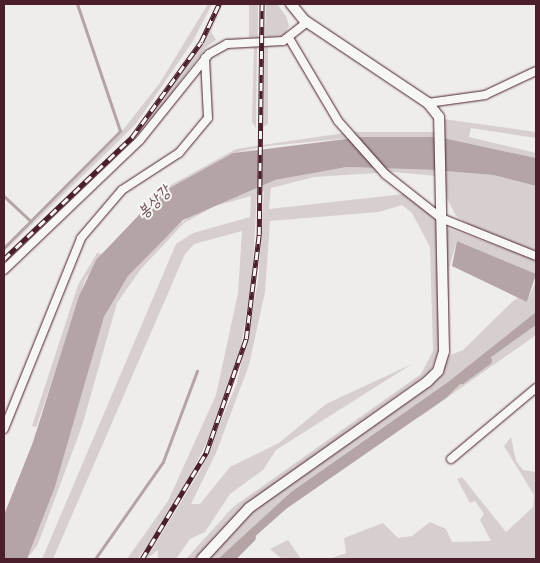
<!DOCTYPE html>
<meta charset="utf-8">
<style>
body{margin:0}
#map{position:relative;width:540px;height:563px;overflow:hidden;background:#efedea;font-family:Itim,"Poor Story",sans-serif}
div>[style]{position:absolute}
.green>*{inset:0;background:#d7cfce;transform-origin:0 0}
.water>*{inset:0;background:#b4a4a5}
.stream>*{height:2.5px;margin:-1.25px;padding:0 1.25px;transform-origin:1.25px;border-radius:1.25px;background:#b4a4a5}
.canal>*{height:9px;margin:-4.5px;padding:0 4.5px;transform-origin:4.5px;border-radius:4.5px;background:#b4a4a5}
.roads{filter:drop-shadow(0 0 1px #4a1f2b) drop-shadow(0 0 1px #4a1f2b)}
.minor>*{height:8px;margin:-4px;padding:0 4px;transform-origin:4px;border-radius:4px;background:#f6f6f2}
.major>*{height:10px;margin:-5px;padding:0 5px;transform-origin:5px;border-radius:5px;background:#f6f6f2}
.rail>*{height:4.5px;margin-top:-2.25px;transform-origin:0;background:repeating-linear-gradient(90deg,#f6f6f2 0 8px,#4a1f2b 0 16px);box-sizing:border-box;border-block:1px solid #4a1f2b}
span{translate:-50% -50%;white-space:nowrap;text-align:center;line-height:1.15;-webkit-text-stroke:4px #f6f6f2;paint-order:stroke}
.water-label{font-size:16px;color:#6f4e56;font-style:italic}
.frame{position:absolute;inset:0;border:5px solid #4a1f2b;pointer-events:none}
</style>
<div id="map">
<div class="green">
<div style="clip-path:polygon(208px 4px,212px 4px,193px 41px,135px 125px,4px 252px,119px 135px,159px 84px)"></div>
<div style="clip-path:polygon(218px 4px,223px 4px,211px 32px,216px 40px,206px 47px,149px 124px,4px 265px,136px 134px,181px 74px)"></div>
<div style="left:249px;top:4px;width:9px;height:33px"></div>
<div style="clip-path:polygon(266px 4px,277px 4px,286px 16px,289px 26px,284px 35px,265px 37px)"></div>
<div style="clip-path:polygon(254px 46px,257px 47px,256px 128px,252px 122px)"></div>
<div style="clip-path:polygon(268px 46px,268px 124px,263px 127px,264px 47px)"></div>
<div style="clip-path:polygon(443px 119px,536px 132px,536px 138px,471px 128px,469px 137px,536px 153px,536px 158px,443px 138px)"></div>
<div style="clip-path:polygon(351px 132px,436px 132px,436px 137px,362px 137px,268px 146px,233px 153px,153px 200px,151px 196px,236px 149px)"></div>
<div style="clip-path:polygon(347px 167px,437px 170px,437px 176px,393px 172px,314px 177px,271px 188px,269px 209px,404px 194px,437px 218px,440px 348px,430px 372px,247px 504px,195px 559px,186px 559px,233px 507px,421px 374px,433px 351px,430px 247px,412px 213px,402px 205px,379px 212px,270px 221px,265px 292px,249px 365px,216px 453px,191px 504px,200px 504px,230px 467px,279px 443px,326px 404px,412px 364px,276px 450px,263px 470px,230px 494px,205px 532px,190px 539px,176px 559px,158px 559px,158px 550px,146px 559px,200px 471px,237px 383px,258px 282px,264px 191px,257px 194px,252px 281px,240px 352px,220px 416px,176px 504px,138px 559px,127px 559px,168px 501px,216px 395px,238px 293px,242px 231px,194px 244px,185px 254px,53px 559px,42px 559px,176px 244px,193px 233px,250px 217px,251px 196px,215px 206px,184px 223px,141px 269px,117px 303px,82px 426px,38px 544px,27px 559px,55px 487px,104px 317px,128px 276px,169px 232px,197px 211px,275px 180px)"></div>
<div style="clip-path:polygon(444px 171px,493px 175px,536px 186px,536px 251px,484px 234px,456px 216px,447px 198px)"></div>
<div style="clip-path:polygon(447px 228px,536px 260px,536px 274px,457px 241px,449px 268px,448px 356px,463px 350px,513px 301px,521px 296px,527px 302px,536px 281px,536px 312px,448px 382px,291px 492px,218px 559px,206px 559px,244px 516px,440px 373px)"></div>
<div style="clip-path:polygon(97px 253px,102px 254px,85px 280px,47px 396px,36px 427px,32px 426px,78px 285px)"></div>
<div style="clip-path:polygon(536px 325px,536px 335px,417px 419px,476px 368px)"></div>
<div style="clip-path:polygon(511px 437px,516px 461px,523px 470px,536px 472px,536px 559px,332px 558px,346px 553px,344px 538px,383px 523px,398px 538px,412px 536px,430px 522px,446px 529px,452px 542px,491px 541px,480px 520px,484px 514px,475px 501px,470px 503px,457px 479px,462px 477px,506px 532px,533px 507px,534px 495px,504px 446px)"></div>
<div style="clip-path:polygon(288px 540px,301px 559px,282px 559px,270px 549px)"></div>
</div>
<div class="water">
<div style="clip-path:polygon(362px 137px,436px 137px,437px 170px,347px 167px,275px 180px,183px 220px,128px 276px,104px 317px,55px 487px,27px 559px,4px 559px,4px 515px,33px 442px,79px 296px,96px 260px,159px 194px,233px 153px)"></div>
<div style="clip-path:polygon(443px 138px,536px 158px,536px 186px,493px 175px,444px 171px)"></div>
<div style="clip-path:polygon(457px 241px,536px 274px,527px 302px,452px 266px)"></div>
<div style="clip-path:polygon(536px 312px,536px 325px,476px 368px,446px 398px,286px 509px,230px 559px,218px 559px,291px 492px,448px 382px)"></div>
</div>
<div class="stream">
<div style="left:4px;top:196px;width:37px;rotate:43deg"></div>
<div style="left:4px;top:248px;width:165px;rotate:-45.2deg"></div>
<div style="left:120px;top:131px;width:134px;rotate:-108.7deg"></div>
<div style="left:95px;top:559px;width:118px;rotate:-55deg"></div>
<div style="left:163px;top:462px;width:97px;rotate:-69.5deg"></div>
</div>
<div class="canal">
<div style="left:461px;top:379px;width:32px;rotate:-36deg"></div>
<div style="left:229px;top:559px;width:31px;rotate:-45deg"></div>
</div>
<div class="roads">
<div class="minor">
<div style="left:289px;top:38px;width:96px;rotate:59.4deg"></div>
<div style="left:338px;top:121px;width:71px;rotate:48.4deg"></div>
<div style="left:385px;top:174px;width:71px;rotate:38.2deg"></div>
<div style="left:441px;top:218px;width:102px;rotate:21.8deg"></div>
<div style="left:428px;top:103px;width:58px;rotate:-8deg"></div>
<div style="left:485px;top:95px;width:56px;rotate:-25.2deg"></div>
<div style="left:4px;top:270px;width:188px;rotate:-43.7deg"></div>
<div style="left:140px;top:140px;width:110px;rotate:-51.3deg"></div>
<div style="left:209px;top:54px;width:21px;rotate:-29deg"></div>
<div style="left:227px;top:44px;width:56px;rotate:-3.1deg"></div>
<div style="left:283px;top:41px;width:31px;rotate:-38deg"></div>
<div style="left:4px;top:429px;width:206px;rotate:-68deg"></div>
<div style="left:81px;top:238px;width:63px;rotate:-49.5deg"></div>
<div style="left:122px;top:190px;width:68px;rotate:-33deg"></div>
<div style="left:179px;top:153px;width:45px;rotate:-50.4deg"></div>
<div style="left:208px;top:118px;width:60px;rotate:-92.9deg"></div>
<div style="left:451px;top:459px;width:111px;rotate:-39.9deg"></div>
</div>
<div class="major">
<div style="left:202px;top:559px;width:69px;rotate:-47.3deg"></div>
<div style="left:249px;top:508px;width:218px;rotate:-35.3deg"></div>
<div style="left:427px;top:382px;width:16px;rotate:-45deg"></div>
<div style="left:438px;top:371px;width:21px;rotate:-73deg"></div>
<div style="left:444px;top:351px;width:234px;rotate:-91.2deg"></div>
<div style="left:439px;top:117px;width:18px;rotate:-128deg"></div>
<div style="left:428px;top:103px;width:149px;rotate:-146.2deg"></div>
<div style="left:304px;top:20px;width:21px;rotate:-129deg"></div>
</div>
</div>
<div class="rail">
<div style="left:4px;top:259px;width:177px;rotate:-43.6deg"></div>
<div style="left:132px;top:137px;width:117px;rotate:-54deg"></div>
<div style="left:201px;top:42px;width:42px;rotate:-64.7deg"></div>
<div style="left:142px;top:559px;width:124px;rotate:-58.9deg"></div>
<div style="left:206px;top:453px;width:121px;rotate:-70.7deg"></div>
<div style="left:246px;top:339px;width:105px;rotate:-82.9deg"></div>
<div style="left:259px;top:235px;width:231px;rotate:-89.3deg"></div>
</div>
<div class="water-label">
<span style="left:154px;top:202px;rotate:-43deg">봉상강</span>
</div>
<div class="frame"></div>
</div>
